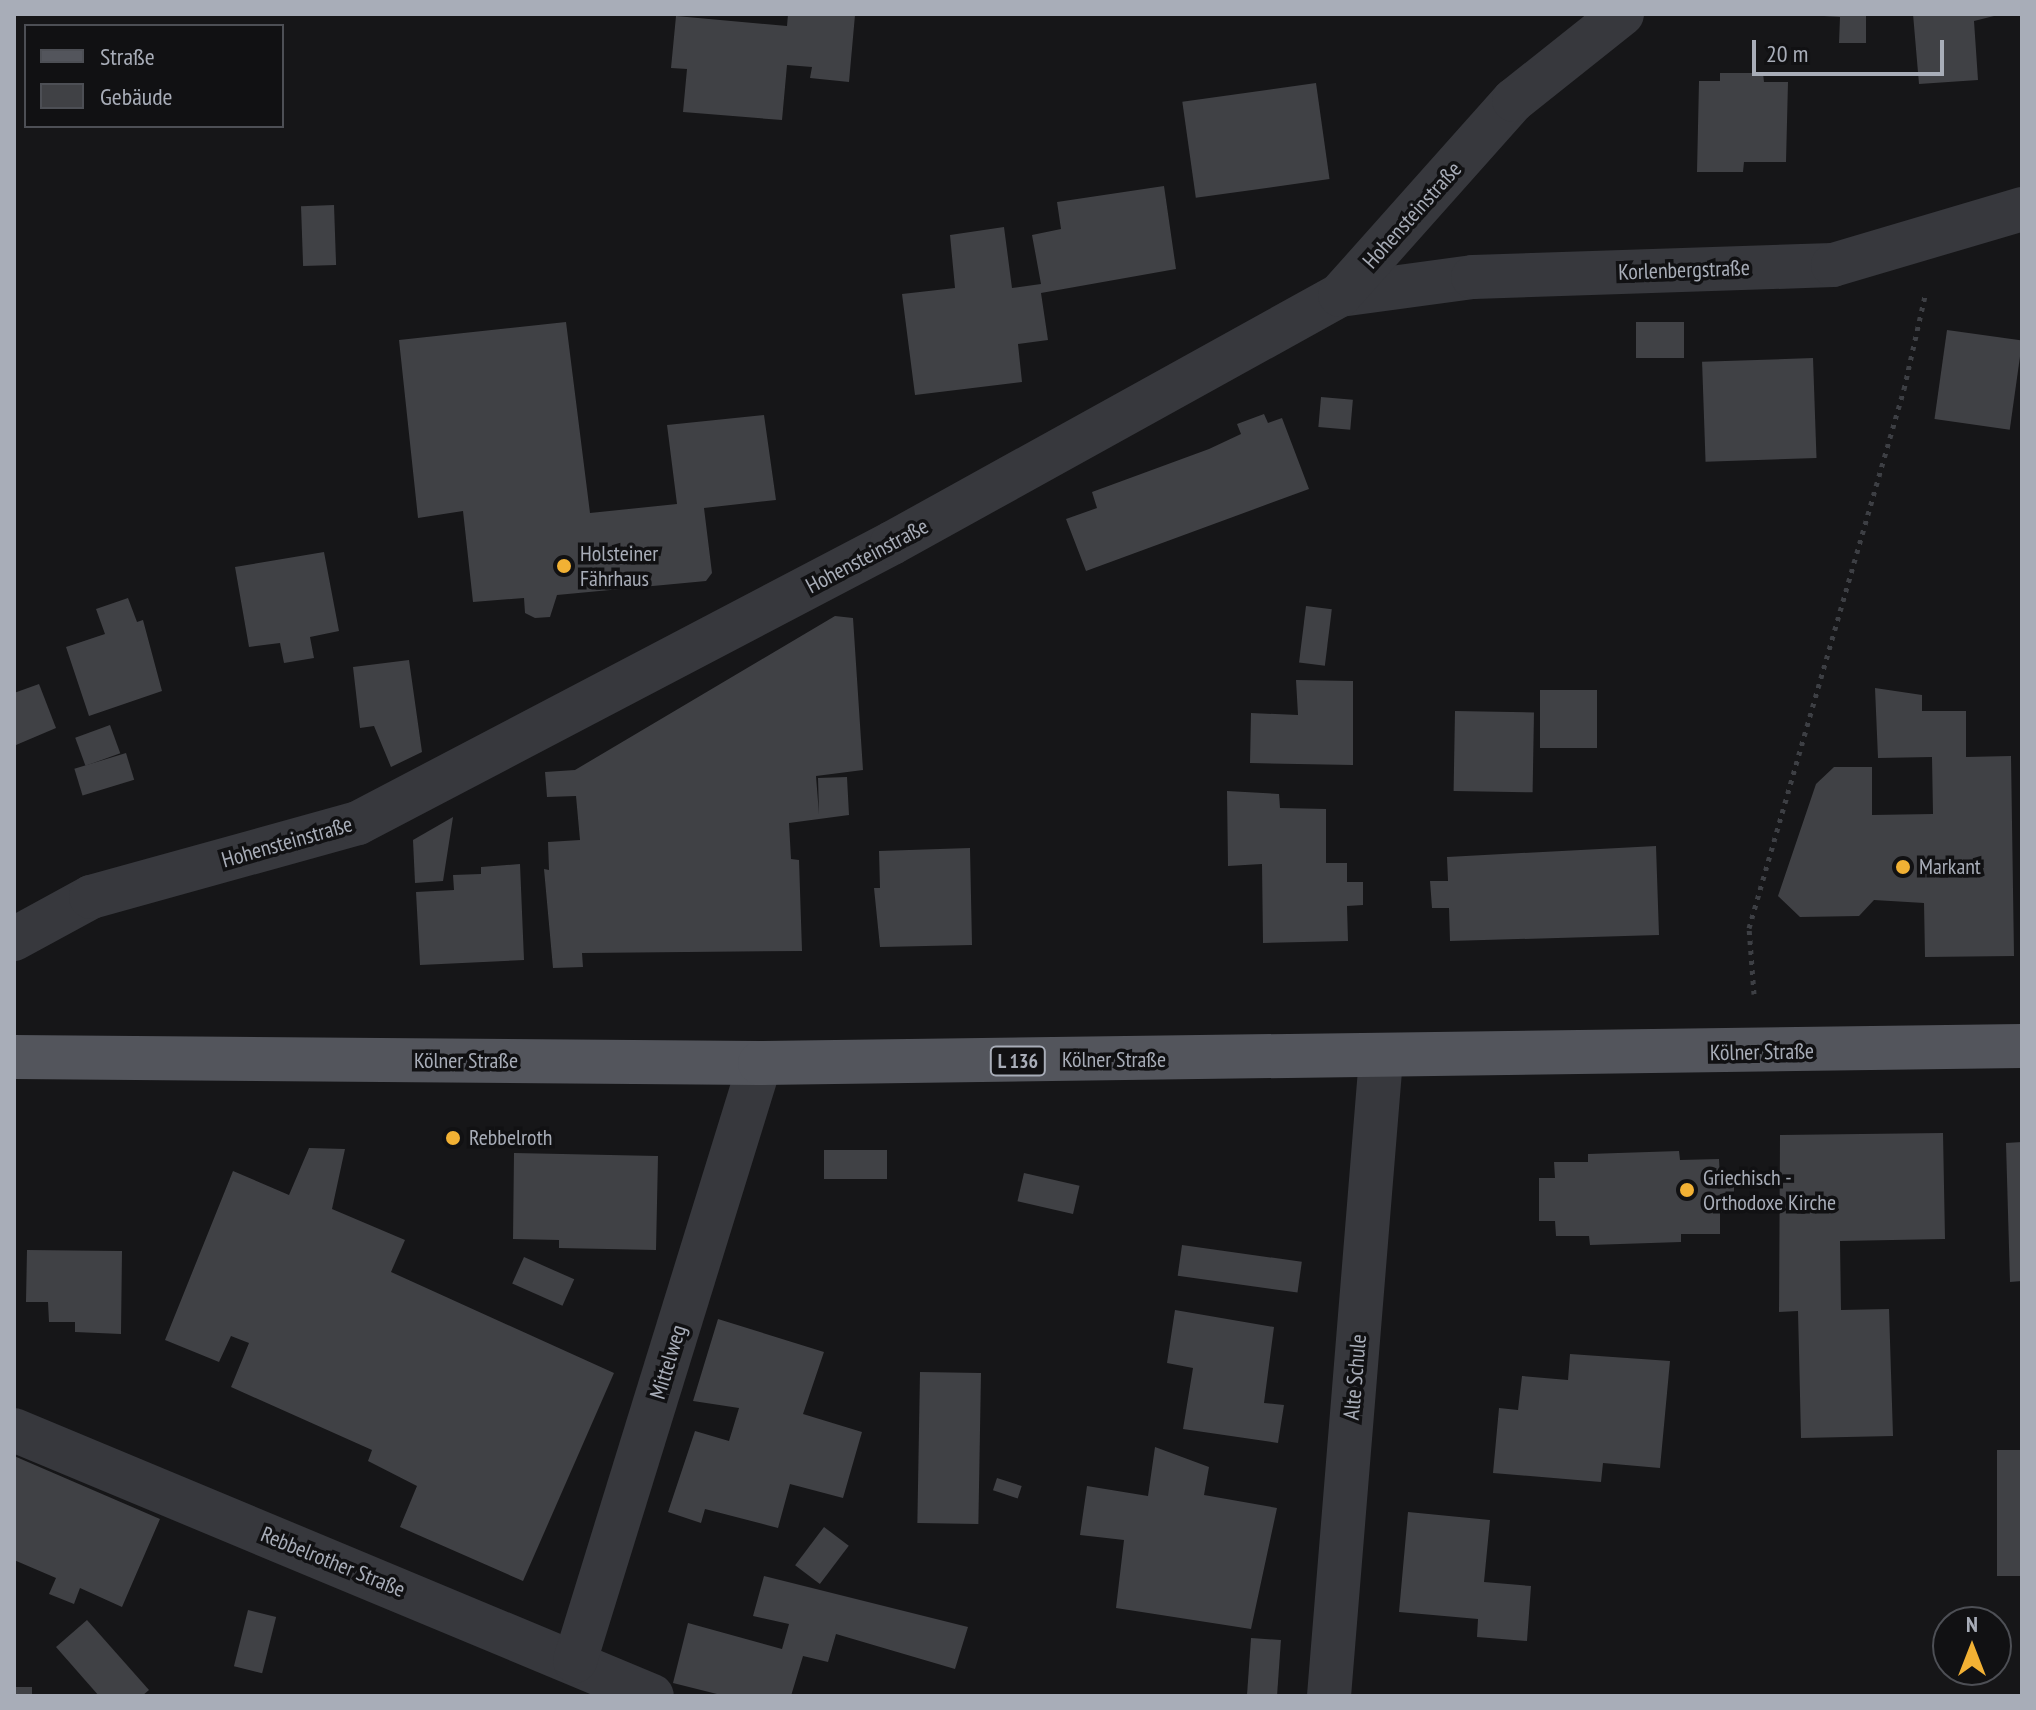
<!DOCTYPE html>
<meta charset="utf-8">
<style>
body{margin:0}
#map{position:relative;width:2036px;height:1710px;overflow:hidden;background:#161618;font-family:"PT Sans Narrow",sans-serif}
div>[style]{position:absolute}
.building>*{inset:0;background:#404145;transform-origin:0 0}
.path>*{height:5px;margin-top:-2.5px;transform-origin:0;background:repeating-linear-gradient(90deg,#3d3f44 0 4px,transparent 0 10px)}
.minor>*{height:44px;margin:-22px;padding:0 22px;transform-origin:22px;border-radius:22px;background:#37383d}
.primary>*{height:44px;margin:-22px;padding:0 22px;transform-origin:22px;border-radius:22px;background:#53555c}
.dots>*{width:22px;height:22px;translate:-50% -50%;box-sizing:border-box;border:4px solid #111113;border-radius:50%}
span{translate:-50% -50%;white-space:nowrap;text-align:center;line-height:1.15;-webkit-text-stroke:7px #111113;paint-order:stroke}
.shield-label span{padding:2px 6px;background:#111113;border:2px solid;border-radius:6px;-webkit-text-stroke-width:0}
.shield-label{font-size:20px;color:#a8adb8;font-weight:700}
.street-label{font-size:22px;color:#a8adb8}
.poi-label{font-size:22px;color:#a8adb8}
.left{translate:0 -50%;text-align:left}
.frame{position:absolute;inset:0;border:16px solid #a8adb8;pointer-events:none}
.legend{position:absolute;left:24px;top:24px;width:260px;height:104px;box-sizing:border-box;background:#111113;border:2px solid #4d4f55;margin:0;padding:10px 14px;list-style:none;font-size:24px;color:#a8adb8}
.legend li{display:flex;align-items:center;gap:16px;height:40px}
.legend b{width:40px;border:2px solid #4d4f55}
.north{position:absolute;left:1932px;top:1606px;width:80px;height:80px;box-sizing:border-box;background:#111113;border:2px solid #4d4f55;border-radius:50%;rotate:0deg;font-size:22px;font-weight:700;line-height:32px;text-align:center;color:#a8adb8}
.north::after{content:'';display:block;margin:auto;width:28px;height:36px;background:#f2b134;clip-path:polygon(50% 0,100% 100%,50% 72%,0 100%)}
.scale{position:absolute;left:1752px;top:40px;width:192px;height:36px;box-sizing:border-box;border:4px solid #a8adb8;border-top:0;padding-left:10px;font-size:24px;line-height:28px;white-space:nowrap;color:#a8adb8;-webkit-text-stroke:6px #111113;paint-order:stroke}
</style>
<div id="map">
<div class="building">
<div style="clip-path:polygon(788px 14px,855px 15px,849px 82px,810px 78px,812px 67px,787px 65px,782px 120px,683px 112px,687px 69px,671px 68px,676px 16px,787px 26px)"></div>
<div style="clip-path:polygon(1791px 14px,1866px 14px,1866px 43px,1839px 43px,1840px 17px)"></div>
<div style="clip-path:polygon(1913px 14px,2002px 14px,1974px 21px,1978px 80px,1919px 84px)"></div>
<div style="clip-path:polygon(1720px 73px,1763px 73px,1764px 82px,1788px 82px,1786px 162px,1744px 162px,1743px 172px,1697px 172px,1699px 81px,1720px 81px)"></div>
<div style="left:1316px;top:83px;width:97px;height:135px;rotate:82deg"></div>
<div style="clip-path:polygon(1164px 186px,1176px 269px,1041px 293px,1048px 340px,1018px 344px,1022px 382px,915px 395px,902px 294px,955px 288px,950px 235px,1004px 227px,1012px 288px,1041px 284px,1032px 235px,1061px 229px,1057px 202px)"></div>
<div style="left:334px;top:205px;width:60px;height:33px;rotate:88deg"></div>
<div style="clip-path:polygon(566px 322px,590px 513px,677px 504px,667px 425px,764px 415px,776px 500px,704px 508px,712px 573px,706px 581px,557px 595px,550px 617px,535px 618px,525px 613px,524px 598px,473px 602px,463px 511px,418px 518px,399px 340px)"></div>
<div style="left:1636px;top:322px;width:48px;height:36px"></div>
<div style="left:1947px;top:330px;width:76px;height:90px;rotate:8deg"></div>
<div style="left:1813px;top:358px;width:100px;height:111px;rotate:88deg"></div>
<div style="left:1321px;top:397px;width:32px;height:30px;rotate:5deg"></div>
<div style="clip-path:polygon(1264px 414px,1268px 423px,1282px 418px,1309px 489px,1086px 571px,1066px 519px,1097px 508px,1092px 492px,1209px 449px,1241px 434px,1237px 424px)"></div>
<div style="clip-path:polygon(324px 552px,339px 631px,310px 637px,314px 658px,284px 663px,280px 643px,249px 647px,235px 567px)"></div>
<div style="clip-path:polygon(128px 598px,137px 622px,143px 620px,162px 691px,89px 716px,66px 647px,105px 634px,96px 609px)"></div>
<div style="left:1306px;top:606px;width:26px;height:57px;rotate:7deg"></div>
<div style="clip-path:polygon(835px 616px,853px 618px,863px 770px,816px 776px,819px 814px,818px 778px,847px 777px,849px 815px,789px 823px,791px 859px,799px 860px,802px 951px,582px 953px,583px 967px,553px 968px,544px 869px,549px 870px,548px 842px,580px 840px,576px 796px,547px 797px,545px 772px,575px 770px)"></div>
<div style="clip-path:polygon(409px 660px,422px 752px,391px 767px,374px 726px,360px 728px,353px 667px)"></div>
<div style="clip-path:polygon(1296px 680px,1353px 681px,1353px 765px,1250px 763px,1251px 713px,1298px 715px)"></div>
<div style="clip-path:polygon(39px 684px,56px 728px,16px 745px,14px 693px)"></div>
<div style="clip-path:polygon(1875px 688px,1922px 695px,1922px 711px,1966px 711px,1966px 757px,2011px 756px,2014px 956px,1925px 957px,1924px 903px,1874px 900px,1859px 916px,1800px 917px,1778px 896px,1816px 784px,1834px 767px,1872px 767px,1872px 815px,1933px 814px,1932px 757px,1878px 758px)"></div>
<div style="left:1540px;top:690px;width:57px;height:58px"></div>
<div style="left:1455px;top:711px;width:79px;height:80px;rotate:1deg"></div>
<div style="left:110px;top:725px;width:30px;height:37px;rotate:70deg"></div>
<div style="left:126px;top:753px;width:28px;height:54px;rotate:73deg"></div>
<div style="clip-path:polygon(1227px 791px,1279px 794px,1280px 808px,1326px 809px,1326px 863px,1347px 863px,1347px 882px,1363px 882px,1363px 905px,1347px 906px,1348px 941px,1263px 943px,1262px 864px,1228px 866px)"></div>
<div style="clip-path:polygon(453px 817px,443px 881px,415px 883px,413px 840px)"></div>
<div style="clip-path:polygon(1656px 846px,1659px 935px,1450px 941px,1449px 908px,1432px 908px,1430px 881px,1448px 881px,1447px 857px)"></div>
<div style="clip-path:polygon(970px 848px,972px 945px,880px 947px,874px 888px,880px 888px,879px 851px)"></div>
<div style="clip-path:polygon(520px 864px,524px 960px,420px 965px,416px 892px,454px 890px,453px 875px,481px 874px,481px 867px)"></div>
<div style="clip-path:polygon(1943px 1133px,1945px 1239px,1840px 1241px,1841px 1310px,1889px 1309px,1893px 1436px,1801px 1438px,1798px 1311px,1779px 1312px,1780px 1135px)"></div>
<div style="clip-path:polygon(2022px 1142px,2022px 1281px,2010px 1282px,2006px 1143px)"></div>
<div style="clip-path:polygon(309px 1148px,345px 1149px,332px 1209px,405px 1240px,391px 1272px,614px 1373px,523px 1581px,400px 1527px,417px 1486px,368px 1461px,372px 1450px,231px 1387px,249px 1343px,231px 1336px,219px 1362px,165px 1340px,233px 1171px,289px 1195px)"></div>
<div style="left:824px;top:1150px;width:63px;height:29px"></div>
<div style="clip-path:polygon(1679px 1151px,1680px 1160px,1719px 1159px,1720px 1179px,1734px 1187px,1734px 1205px,1720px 1213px,1720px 1234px,1681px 1234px,1681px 1242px,1590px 1245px,1589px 1236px,1556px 1236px,1555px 1221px,1539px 1221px,1539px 1178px,1555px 1178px,1554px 1162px,1588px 1162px,1588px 1154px)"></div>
<div style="clip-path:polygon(514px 1153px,658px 1156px,656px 1250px,559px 1248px,559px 1240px,513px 1239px)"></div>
<div style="left:1024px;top:1173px;width:57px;height:29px;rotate:13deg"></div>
<div style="left:1182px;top:1245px;width:121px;height:31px;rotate:8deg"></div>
<div style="clip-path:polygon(27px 1250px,122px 1251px,121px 1334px,75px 1332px,75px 1322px,49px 1322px,48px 1302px,26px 1302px)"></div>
<div style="left:524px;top:1257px;width:55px;height:29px;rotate:24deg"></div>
<div style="clip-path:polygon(1175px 1310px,1274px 1327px,1264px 1403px,1284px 1405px,1278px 1443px,1183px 1429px,1193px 1368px,1167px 1363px)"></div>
<div style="clip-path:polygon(718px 1319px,824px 1352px,803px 1414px,862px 1432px,843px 1498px,790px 1484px,778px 1528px,705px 1509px,701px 1523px,668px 1512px,695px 1431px,729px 1441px,739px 1408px,693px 1401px)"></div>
<div style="clip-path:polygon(1570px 1354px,1670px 1361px,1660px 1468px,1603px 1463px,1601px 1482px,1493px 1473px,1499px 1408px,1518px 1410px,1522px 1376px,1568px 1380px)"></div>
<div style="left:920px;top:1372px;width:61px;height:151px;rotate:1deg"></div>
<div style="clip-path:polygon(1155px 1447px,1209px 1467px,1204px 1495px,1277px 1508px,1251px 1629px,1116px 1608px,1124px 1540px,1080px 1535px,1087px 1486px,1148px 1496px)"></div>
<div style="left:1997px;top:1450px;width:25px;height:126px"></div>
<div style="clip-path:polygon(14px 1456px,160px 1519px,122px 1607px,80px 1588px,74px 1604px,49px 1594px,56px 1578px,14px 1560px)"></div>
<div style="left:997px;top:1478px;width:26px;height:13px;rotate:18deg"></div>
<div style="clip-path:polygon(1408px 1512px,1490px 1520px,1484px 1582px,1531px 1586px,1527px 1641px,1477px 1637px,1478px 1619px,1399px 1612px)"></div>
<div style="left:824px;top:1527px;width:31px;height:48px;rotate:37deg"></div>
<div style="clip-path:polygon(764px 1576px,968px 1627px,955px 1669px,836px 1634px,828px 1662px,803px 1656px,791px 1696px,725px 1696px,673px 1683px,688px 1623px,782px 1649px,789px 1624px,753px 1616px)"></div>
<div style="left:248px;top:1610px;width:29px;height:58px;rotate:14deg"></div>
<div style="clip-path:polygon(87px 1620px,149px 1690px,142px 1696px,99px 1696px,56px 1647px)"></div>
<div style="left:1251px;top:1638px;width:30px;height:58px;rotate:4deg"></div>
<div style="left:32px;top:1687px;width:9px;height:18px;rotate:90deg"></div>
</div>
<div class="path">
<div style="left:1754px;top:994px;width:66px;rotate:-94.3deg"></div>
<div style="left:1749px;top:928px;width:561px;rotate:-73.96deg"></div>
<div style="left:1904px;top:389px;width:95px;rotate:-77.3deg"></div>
</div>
<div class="minor">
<div style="left:1340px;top:295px;width:134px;rotate:-7.7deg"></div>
<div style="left:1473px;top:277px;width:360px;rotate:-1.9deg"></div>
<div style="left:1833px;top:265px;width:197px;rotate:-16.5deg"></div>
<div style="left:14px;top:939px;width:88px;rotate:-28.6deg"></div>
<div style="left:91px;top:897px;width:277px;rotate:-15.5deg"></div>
<div style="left:358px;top:823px;width:603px;rotate:-27.67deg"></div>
<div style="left:892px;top:543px;width:512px;rotate:-28.97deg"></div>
<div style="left:1340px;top:295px;width:261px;rotate:-48.3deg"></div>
<div style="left:1514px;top:100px;width:138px;rotate:-38.5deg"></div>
<div style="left:14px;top:1430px;width:691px;rotate:22.63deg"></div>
<div style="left:575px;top:1661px;width:626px;rotate:-72.81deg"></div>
<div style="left:1329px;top:1696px;width:640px;rotate:-85.34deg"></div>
</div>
<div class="primary">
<div style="left:14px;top:1057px;width:746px;rotate:0.46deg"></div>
<div style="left:760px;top:1063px;width:1262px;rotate:-0.77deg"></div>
</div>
<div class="dots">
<div style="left:564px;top:566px;background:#f2b134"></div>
<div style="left:1903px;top:867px;background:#f2b134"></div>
<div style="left:453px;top:1138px;background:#f2b134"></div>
<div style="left:1687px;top:1190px;background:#f2b134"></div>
</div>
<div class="shield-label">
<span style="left:1018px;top:1061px">L 136</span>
</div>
<div class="street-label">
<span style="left:1412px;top:215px;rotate:-48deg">Hohensteinstraße</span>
<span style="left:1684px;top:270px;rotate:-2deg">Korlenbergstraße</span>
<span style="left:867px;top:556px;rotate:-28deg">Hohensteinstraße</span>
<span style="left:287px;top:842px;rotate:-16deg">Hohensteinstraße</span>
<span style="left:1762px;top:1052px;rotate:-1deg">Kölner Straße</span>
<span style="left:1114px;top:1060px">Kölner Straße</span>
<span style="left:466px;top:1061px">Kölner Straße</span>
<span style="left:668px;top:1362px;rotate:-73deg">Mittelweg</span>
<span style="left:1355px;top:1377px;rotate:-85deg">Alte Schule</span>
<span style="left:333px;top:1562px;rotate:22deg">Rebbelrother Straße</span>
</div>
<div class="poi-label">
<span class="left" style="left:580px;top:566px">Holsteiner<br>Fährhaus</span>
<span class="left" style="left:1919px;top:867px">Markant</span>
<span class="left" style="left:469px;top:1138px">Rebbelroth</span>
<span class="left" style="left:1703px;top:1190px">Griechisch -<br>Orthodoxe Kirche</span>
</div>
<div class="frame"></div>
<ul class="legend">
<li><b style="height:10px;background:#53555c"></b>Straße</li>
<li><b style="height:22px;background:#404145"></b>Gebäude</li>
</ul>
<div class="north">N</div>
<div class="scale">20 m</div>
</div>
